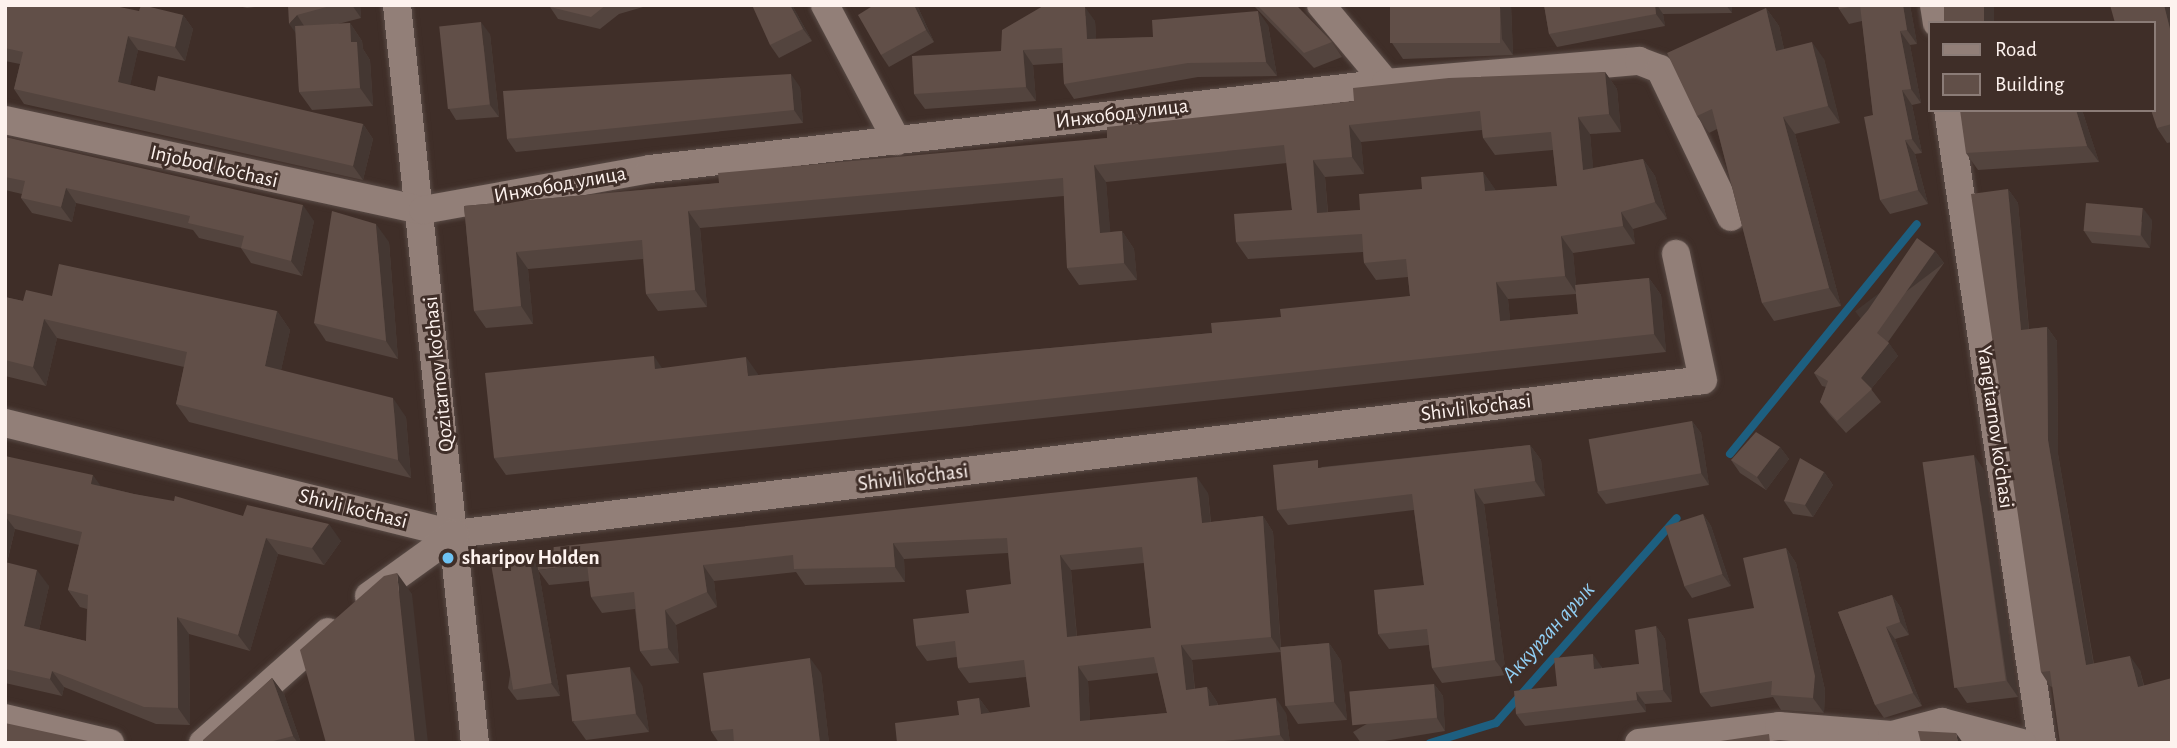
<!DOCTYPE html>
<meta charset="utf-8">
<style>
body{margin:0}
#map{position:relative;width:2177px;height:748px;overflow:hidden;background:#3f2e28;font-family:"Alegreya Sans",sans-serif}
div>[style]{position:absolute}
.stream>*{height:8px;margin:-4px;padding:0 4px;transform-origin:4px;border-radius:4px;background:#1d5f80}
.roads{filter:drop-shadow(0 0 2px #594b46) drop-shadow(0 0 2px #594b46)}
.street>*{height:28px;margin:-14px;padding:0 14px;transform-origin:14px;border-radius:14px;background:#927f78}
.wall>*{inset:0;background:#53443e}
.shaded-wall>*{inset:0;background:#443732;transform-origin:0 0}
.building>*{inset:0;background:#614f48;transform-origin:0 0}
.dots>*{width:19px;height:19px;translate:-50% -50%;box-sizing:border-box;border:4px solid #3f2e28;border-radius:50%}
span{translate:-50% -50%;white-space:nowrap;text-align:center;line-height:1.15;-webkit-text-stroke:6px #3f2e28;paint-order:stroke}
.street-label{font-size:21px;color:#fdf2ee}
.poi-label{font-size:21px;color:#fdf2ee;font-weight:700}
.left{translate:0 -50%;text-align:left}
.water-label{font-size:23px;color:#91cef3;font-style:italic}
.frame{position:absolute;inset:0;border:7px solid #fdf2ee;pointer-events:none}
.legend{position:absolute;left:1928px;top:21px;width:228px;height:91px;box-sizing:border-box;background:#3f2e28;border:2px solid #8b7c77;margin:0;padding:9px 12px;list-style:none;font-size:21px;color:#fdf2ee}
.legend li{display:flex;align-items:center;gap:14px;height:35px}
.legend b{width:35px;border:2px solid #8b7c77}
</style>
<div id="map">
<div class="stream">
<div style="left:1730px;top:454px;width:296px;rotate:-50.9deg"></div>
<div style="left:1430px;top:743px;width:69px;rotate:-16.9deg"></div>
<div style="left:1496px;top:723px;width:273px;rotate:-48.6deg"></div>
</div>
<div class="roads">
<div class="street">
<div style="left:397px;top:5px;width:742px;rotate:83.97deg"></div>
<div style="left:825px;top:5px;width:154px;rotate:62.1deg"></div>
<div style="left:1321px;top:5px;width:102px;rotate:50.2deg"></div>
<div style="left:1934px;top:5px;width:18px;rotate:81deg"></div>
<div style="left:1948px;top:110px;width:640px;rotate:81.55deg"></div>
<div style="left:5px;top:120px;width:428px;rotate:12.2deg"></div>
<div style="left:423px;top:210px;width:231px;rotate:-10.2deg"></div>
<div style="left:650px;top:169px;width:741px;rotate:-6.66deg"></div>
<div style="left:1386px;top:83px;width:254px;rotate:-5deg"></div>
<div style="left:1639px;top:61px;width:22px;rotate:21deg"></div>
<div style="left:1660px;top:69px;width:164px;rotate:64.4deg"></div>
<div style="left:5px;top:423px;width:463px;rotate:13.9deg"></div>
<div style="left:455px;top:534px;width:1257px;rotate:-7.03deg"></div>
<div style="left:1703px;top:380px;width:129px;rotate:-102.1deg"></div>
<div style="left:369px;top:596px;width:106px;rotate:-35.8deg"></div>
<div style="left:5px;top:718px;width:108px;rotate:13.4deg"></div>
<div style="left:203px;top:743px;width:167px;rotate:-41.6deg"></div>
<div style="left:1639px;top:743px;width:141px;rotate:-6.9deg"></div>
<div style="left:1779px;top:726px;width:113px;rotate:4.6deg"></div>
<div style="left:1892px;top:735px;width:52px;rotate:-14.6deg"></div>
<div style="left:1942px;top:722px;width:83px;rotate:14.7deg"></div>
</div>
</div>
<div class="wall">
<div style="clip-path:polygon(5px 5px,139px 11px,183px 15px,193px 29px,185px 61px,138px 50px,130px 85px,155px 91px,363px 124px,373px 139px,363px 180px,24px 104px,14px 89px,20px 64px,5px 61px)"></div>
<div style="clip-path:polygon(234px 5px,271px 5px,247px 8px)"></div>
<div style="clip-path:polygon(288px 5px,360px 5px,361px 18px,338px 24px,350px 23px,362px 41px,363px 49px,370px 60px,373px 106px,312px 110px,299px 92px,296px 33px)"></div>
<div style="clip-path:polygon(552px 5px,650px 5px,619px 14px,600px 29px,558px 19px,550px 7px)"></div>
<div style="clip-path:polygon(792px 5px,812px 41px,779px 58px,770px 45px)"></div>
<div style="clip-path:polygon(917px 5px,934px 42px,889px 67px,881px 55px)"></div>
<div style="clip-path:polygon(1057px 5px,1069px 5px,1067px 6px,1095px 21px,1096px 39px,1153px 37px,1268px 25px,1277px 76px,1198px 77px,1074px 99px,1064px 84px,1063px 63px,1033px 65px,1036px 101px,925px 109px,914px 94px,1001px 51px,1057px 6px)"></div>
<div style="clip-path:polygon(1253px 5px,1296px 5px,1332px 42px,1342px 57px,1314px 68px)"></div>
<div style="clip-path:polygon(1511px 5px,1513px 55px,1403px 59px,1392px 43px)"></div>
<div style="clip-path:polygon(1544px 5px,1732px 5px,1732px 13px,1663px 14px,1665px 26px,1557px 47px,1549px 34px)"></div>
<div style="clip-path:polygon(1838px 5px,1910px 5px,1917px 44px,1910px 45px,1921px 103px,1912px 105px,1922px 153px,1915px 154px,1928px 204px,1890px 214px,1880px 200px,1873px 115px,1862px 21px,1849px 24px,1839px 9px)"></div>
<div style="clip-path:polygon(2110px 5px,2171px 5px,2172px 142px,2167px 143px,2157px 128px,2154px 23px)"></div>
<div style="clip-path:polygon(1766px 8px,1779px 26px,1784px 49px,1824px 59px,1840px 123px,1795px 134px,1841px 306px,1774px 321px,1762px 303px,1717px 129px,1709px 133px,1697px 116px)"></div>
<div style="clip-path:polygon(490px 34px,499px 117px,456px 120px,448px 107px)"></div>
<div style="clip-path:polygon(evenodd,1605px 72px,1617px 89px,1621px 132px,1590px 134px,1593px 168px,1643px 159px,1655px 176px,1667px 219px,1633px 229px,1635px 244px,1573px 253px,1576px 285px,1649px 278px,1661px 295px,1666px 352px,506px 475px,494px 458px,662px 368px,758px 374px,758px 375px,1212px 333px,1281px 317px,1410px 296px,1408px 277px,1376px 280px,1364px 263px,1363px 252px,1248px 259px,1236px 242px,1292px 210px,1287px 163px,1106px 182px,1110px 232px,1122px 231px,1134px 249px,1137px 280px,1079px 285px,1067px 268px,1064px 196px,700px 228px,707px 307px,658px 311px,646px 294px,643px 259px,528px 269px,533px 324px,486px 328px,474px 311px,464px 206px,719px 183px,1107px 138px,1354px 101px,1605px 72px,1482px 130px,1483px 138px,1495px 155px,1553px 150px,1557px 186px,1496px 191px,1483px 172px,1422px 189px,1360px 210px,1328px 212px,1325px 177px,1364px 174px,1361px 142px,1482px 130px,1605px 72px,1576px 294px,1578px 314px,1510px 320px,1508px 299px,1576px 294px)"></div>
<div style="clip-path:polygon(800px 87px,803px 123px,516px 152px,507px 139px)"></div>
<div style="clip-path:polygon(2082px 110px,2099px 162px,1978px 170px,1966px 153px)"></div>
<div style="clip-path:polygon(5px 137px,314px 221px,302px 276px,251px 263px,241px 248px,199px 238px,193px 230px,76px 203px,72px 222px,32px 213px,21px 198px,22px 194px,5px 190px)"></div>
<div style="clip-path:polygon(2008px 189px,2018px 203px,2029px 329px,2047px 327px,2057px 341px,2058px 454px,2094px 664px,2140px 670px,2144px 685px,2172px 743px,2050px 686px,2041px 672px)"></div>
<div style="clip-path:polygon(2152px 220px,2150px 248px,2092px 243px,2084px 231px)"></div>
<div style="clip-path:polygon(389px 242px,398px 359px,326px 341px,314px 323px)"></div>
<div style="clip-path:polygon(1935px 251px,1944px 263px,1888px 342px,1898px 356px,1871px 389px,1881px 402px,1846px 433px,1829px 414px,1820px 402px,1826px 387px,1822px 386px,1814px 373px)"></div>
<div style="clip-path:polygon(52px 296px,277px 311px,290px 330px,281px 370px,406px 417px,411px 478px,189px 422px,176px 404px,184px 367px,57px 338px,46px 386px,5px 376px,5px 297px,23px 301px)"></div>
<div style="clip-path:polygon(1692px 421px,1701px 433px,1709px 485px,1606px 504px,1597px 492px)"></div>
<div style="clip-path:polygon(1530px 445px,1541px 460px,1545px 496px,1484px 504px,1506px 675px,1442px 683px,1432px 668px,1429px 645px,1389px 649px,1378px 634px,1424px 585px,1414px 510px,1288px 525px,1277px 510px,1322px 467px)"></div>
<div style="clip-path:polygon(1780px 447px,1789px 459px,1766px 490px,1740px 473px,1731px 460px)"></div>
<div style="clip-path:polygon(evenodd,5px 456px,101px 486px,134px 494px,243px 516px,341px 541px,324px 565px,278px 554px,250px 651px,189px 634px,190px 725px,156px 724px,64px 687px,62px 696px,5px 683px,5px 456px,15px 529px,79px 545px,68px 590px,80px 607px,87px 609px,86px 641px,39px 630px,49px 586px,7px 563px,15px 529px)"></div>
<div style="clip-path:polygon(1985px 471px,2018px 697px,1967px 703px,1956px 687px)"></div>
<div style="clip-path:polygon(1824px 472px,1833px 485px,1813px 517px,1793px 514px,1784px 501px)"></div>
<div style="clip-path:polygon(evenodd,1208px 493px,1211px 522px,1263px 516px,1273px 532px,1281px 647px,1329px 643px,1341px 661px,1347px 720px,1298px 724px,1286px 706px,1281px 652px,1192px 660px,1195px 689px,1207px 687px,1217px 702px,1218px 705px,1286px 713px,1290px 743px,897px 743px,959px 715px,979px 698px,990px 713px,1030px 707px,1026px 677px,969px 683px,958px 668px,957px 657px,927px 661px,916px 646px,969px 613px,1011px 584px,1008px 553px,904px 559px,905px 582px,805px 585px,796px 572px,714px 581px,717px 607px,676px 625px,679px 663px,651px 666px,640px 651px,635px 609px,602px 613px,591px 597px,589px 581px,549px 585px,538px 570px,1208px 493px,1144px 563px,1151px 628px,1077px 636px,1071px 570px,1144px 563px,1208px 493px,1158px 673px,1167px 713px,1090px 720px,1088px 681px,1158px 673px)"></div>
<div style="clip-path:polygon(1703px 514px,1711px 526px,1731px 586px,1692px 598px,1684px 586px)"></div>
<div style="clip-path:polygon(1786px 548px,1796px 563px,1825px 690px,1824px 713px,1781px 710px,1773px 697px,1711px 707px,1700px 693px,1754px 608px)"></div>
<div style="clip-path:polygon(529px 555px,538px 567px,560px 696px,517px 700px,508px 688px)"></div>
<div style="clip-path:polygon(1892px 595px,1901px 608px,1909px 635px,1895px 639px,1922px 706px,1884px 718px,1875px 705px,1838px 612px)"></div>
<div style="clip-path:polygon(1656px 626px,1665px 639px,1672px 702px,1645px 704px,1646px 712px,1525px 726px,1516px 714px,1601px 666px,1602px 668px,1639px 664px)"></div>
<div style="clip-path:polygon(821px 673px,829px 743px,719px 743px,711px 731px)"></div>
<div style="clip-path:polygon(272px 678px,284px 694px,301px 743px,203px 743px)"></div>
<div style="clip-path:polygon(1434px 684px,1443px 696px,1445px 731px,1372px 743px,1361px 743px,1353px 732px)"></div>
<div style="clip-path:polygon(642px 685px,649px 732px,586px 740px,573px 722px)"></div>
</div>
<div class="shaded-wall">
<div style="clip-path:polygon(352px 5px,360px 5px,361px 18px)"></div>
<div style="clip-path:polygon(790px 5px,792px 5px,812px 41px,803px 29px)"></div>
<div style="clip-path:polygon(914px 5px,917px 5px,934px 42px,926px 30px)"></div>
<div style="clip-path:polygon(1500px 5px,1511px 5px,1513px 55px,1502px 39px)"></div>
<div style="clip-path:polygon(1655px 5px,1657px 5px,1663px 14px,1665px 26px,1656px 14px)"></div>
<div style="clip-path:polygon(1726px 5px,1732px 5px,1732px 13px)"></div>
<div style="clip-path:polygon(1903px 5px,1910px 5px,1917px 44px,1907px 30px)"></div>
<div style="left:1984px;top:5px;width:10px;height:18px"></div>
<div style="clip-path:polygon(2164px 5px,2171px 5px,2172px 37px)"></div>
<div style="clip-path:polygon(1085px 7px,1095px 21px,1097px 54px,1087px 39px)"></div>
<div style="clip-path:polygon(1766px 8px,1779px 26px,1788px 68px,1776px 51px)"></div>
<div style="clip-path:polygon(1258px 11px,1268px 25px,1277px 76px,1266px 62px)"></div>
<div style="clip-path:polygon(183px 15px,193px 29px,185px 61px,175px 47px)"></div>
<div style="clip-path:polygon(297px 15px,308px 32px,301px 40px,289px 24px)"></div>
<div style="clip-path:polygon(481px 22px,490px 34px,499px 117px,490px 105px)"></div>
<div style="clip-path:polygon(350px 23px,362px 41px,363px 49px,370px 60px,373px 106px,360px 88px,351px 42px)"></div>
<div style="clip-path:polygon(1900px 31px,1910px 45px,1921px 103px,1911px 89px)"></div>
<div style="clip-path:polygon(128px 36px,138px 50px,128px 96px,118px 82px)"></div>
<div style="clip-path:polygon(1812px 42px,1824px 59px,1840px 123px,1828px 106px)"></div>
<div style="clip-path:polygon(1023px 50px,1033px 65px,1036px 101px,1026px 87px)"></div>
<div style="clip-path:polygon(1605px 72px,1617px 89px,1621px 132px,1609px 114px)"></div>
<div style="clip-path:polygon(791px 74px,800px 87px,803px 123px,794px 110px)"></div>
<div style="clip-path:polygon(1902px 90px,1912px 105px,1922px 153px,1912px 139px)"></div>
<div style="clip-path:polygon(2076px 110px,2082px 110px,2099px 162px,2087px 146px)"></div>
<div style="clip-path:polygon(1578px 117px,1590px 134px,1595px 187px,1583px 170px)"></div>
<div style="clip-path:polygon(1783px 117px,1795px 134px,1841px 306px,1829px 288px)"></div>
<div style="clip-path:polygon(363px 124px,373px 139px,363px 180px,353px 166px)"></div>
<div style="clip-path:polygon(1349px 125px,1361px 142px,1364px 174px,1352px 157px)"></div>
<div style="clip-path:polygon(1905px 140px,1915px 154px,1928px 204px,1918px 190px)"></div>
<div style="clip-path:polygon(1643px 159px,1655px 176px,1667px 219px,1655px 202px)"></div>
<div style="clip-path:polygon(1313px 160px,1325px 177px,1329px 230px,1317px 213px)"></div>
<div style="clip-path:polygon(1094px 165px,1106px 182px,1112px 250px,1100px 233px)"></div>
<div style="clip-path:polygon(1483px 172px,1495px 189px,1497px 209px,1485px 191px)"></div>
<div style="clip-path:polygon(66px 188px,76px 203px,72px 222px,61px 207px)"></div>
<div style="clip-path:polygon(2008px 189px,2018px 203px,2030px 344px,2021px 330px)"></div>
<div style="clip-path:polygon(303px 205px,314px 221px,302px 276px,291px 261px)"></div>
<div style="clip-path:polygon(2143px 208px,2152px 220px,2150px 248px,2141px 235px)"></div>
<div style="clip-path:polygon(688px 211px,700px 228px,707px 307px,695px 290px)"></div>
<div style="clip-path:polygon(1621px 212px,1633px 229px,1635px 244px,1623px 226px)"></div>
<div style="clip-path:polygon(376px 224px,389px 242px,398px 359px,386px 341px)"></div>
<div style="clip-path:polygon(1122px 231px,1134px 249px,1137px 280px,1124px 263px)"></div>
<div style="clip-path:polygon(1561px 236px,1573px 253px,1577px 294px,1565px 276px)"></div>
<div style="left:1935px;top:251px;width:15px;height:100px;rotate:53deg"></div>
<div style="clip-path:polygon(516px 252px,528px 269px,533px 324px,521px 306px)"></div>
<div style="clip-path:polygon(1649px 278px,1661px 295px,1666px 352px,1654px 334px)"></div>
<div style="clip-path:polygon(1496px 282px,1508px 299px,1512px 338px,1500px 321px)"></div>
<div style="clip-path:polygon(277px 311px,290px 330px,278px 384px,265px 366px)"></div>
<div style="clip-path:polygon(44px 319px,57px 338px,46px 386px,33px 367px)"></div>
<div style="clip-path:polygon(2047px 327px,2057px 341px,2058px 454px,2096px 679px,2086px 665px,2048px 440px)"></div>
<div style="clip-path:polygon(1889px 343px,1898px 356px,1870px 390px,1861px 378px)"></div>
<div style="clip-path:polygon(654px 356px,666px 374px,655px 369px)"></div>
<div style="clip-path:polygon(746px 357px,758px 374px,760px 394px,748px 376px)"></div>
<div style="clip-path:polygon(393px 398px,406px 417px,411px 478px,398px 460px)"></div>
<div style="clip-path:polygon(1692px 421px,1701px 433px,1709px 485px,1701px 473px)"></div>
<div style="clip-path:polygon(1530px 445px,1541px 460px,1545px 496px,1535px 481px)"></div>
<div style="clip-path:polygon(1780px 447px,1789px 459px,1766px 490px,1757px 477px)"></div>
<div style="clip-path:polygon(1974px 455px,1985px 471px,2018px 697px,2007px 681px)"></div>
<div style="clip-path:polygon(1824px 472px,1833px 485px,1813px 517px,1805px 505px)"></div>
<div style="clip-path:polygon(93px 475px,105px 492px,91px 484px)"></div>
<div style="clip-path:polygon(1197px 477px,1208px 493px,1212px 538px,1202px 523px)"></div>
<div style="clip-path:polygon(1474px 489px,1484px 504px,1506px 675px,1495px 660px)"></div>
<div style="clip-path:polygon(1703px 514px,1711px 526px,1731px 586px,1722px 574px)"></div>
<div style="clip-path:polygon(5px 516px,15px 529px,5px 570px)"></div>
<div style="clip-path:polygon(1263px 516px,1273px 532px,1281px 652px,1271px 637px)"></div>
<div style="clip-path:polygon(329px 524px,341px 541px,324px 565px,312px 548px)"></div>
<div style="clip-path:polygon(266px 538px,278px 554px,250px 651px,238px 635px)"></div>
<div style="clip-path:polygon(893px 543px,904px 559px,905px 582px,895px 567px)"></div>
<div style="clip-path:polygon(1786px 548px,1796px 563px,1825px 690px,1824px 713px,1813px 698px)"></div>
<div style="clip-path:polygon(529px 555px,538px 567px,560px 696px,551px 683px)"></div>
<div style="clip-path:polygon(1060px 555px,1071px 570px,1078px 652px,1067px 637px)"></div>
<div style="clip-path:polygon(703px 565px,714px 581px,717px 607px,707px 592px)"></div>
<div style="clip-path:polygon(37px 570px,49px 586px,36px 643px,24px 626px)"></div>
<div style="clip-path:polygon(397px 573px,412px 594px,428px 743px,415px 743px)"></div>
<div style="clip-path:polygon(1892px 595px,1901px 608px,1909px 635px,1900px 622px)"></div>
<div style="clip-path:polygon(665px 610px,676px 625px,679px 663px,668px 648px)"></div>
<div style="clip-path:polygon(177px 617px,189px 634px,190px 725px,178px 708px)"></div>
<div style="clip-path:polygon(1656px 626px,1665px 639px,1672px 702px,1663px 690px)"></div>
<div style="clip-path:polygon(1886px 627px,1895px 639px,1922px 706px,1913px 693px)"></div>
<div style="clip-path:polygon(1329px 643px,1341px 661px,1347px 720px,1334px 702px)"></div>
<div style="clip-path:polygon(1181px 645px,1192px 660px,1196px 705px,1186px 690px)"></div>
<div style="clip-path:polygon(1593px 654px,1601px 666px,1603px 681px,1594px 669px)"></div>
<div style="clip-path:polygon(2130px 656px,2140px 670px,2147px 701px,2138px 687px)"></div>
<div style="clip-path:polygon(810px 658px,821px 673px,829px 743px,820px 743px)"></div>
<div style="clip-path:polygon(1078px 666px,1088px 681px,1091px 737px,1080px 721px)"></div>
<div style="clip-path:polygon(630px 667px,642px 685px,649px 732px,636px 714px)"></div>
<div style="clip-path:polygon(52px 671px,64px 687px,62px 696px,50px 679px)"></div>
<div style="clip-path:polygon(272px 678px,284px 694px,301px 743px,298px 743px,293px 736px)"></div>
<div style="clip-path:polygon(1434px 684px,1443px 696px,1445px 731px,1437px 718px)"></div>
<div style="clip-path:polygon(1207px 687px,1217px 702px,1220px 722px,1209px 706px)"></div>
<div style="clip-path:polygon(1636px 692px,1645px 704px,1646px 712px,1637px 700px)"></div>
<div style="clip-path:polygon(979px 698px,990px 713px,981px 714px)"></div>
<div style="clip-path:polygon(1276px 698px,1286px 713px,1290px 743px,1286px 743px,1280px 735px)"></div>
<div style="clip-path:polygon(1956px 733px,1963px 743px,1958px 743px)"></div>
</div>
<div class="building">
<div style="clip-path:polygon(5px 5px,110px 5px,139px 11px,141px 5px,142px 5px,183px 15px,175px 47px,128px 36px,118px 82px,155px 91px,158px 76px,363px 124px,353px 166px,14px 89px,23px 52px,5px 48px)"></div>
<div style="clip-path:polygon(288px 5px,334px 5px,297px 15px,289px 24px)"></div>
<div style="clip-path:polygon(552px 5px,606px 5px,591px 17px,550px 7px)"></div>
<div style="clip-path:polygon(752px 5px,790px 5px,803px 29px,770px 45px)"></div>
<div style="clip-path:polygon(874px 5px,914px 5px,926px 30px,881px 55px,858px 15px)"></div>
<div style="clip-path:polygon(1257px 5px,1296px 5px,1332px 42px,1304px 53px)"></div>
<div style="left:1390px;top:5px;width:110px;height:38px"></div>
<div style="clip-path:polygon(1544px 5px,1655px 5px,1656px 14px,1549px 34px)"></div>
<div style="clip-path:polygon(1838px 5px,1903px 5px,1907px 30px,1900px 31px,1911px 89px,1902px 90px,1912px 139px,1905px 140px,1918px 190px,1880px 200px,1864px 117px,1873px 115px,1860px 5px,1839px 9px)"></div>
<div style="left:1944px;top:5px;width:40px;height:18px"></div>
<div style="clip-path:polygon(2110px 5px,2164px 5px,2172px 37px,2172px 124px,2157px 128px,2151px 110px,2154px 110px,2154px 23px,2115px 23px)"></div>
<div style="clip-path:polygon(1043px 6px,1085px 7px,1087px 39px,1153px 37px,1152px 20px,1258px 11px,1266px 62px,1188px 63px,1064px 84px,1062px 48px,1023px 50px,1026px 87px,914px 94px,912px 56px,1001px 51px,1002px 30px)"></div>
<div style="clip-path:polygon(1766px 8px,1776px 51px,1812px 42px,1828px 106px,1783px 117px,1829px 288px,1762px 303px,1712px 109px,1697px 116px,1667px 53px)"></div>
<div style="left:481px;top:22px;width:83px;height:42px;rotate:84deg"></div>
<div style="clip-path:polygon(350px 23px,351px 42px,357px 42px,360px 88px,299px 92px,295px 26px)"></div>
<div style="clip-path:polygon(evenodd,1605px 72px,1609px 114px,1578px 117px,1583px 170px,1643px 159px,1655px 202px,1621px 212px,1623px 226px,1561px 236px,1565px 276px,1496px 282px,1500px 321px,1578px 314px,1575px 285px,1649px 278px,1654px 334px,494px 458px,485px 373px,654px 356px,655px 369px,746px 357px,748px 376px,1212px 333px,1211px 323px,1281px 317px,1280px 309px,1410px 296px,1406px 259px,1364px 263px,1362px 234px,1236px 242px,1234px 214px,1292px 210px,1284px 145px,1094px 165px,1100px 233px,1122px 231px,1124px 263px,1067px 268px,1063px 178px,688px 211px,695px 290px,646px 294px,642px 240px,516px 252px,521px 306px,474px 311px,464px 206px,719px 183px,718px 173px,1107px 138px,1107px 127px,1354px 101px,1353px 88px,1449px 78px,1605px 72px,1480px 111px,1483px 138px,1551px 132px,1557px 186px,1485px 191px,1483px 172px,1421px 177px,1422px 189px,1359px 194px,1360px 210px,1317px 213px,1313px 160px,1352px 157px,1349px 125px,1480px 111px)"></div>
<div style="clip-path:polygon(791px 74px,794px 110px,507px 139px,503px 91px)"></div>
<div style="clip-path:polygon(1960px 110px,2076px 110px,2087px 146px,1966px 153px)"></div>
<div style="clip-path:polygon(5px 137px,303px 205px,291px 261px,241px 248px,244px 236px,188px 223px,190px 216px,66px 188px,61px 207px,21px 198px,25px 181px,5px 177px)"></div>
<div style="clip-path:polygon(2008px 189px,2021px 330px,2047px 327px,2048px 440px,2086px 665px,2130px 656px,2138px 687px,2172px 678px,2172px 743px,2060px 743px,2050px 671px,2041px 672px,1971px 194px)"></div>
<div style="left:2086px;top:203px;width:57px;height:28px;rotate:5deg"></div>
<div style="clip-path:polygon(332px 211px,376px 224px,386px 341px,314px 323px)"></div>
<div style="clip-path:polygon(1917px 238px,1935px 251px,1877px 333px,1889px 343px,1861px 378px,1872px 389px,1837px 421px,1820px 402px,1828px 381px,1814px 373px,1868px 310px)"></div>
<div style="clip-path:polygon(59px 264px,277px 311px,265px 366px,393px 398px,398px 460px,176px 404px,187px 352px,44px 319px,33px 367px,5px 360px,5px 297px,23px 301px,26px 290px,52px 296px)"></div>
<div style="left:1692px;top:421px;width:53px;height:105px;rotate:80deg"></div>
<div style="clip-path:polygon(1756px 432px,1780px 447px,1757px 477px,1731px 460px)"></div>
<div style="clip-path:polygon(1530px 445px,1535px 481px,1474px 489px,1495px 660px,1432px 668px,1427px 629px,1378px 634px,1374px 590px,1424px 585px,1412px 494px,1277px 510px,1273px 465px,1318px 460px,1318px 468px)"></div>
<div style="left:1974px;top:455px;width:228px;height:52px;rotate:82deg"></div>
<div style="clip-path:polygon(5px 456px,93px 475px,91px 484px,134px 494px,174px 501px,175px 496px,243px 516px,247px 505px,329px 524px,312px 548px,266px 538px,238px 635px,177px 617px,178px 708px,144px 707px,52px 671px,50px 679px,5px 669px,5px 562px,37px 570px,24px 626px,86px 641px,88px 595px,68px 590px,82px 532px,5px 513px)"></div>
<div style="clip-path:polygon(1800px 458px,1824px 472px,1805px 505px,1784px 501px)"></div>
<div style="clip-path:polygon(evenodd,1197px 477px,1202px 523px,1263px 516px,1271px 637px,1181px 645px,1186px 690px,1207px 687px,1209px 706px,1276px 698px,1280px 735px,1206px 743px,897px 743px,895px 723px,959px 715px,957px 701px,979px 698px,981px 714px,1030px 707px,1024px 660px,958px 668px,955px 641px,916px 646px,913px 619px,969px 613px,966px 590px,1011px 584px,1007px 538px,893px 543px,895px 567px,794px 569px,793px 555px,703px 565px,707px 592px,665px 610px,668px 648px,640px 651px,634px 592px,591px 597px,587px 564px,538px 570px,536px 549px,1197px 477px,1142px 547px,1151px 628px,1067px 637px,1060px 555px,1142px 547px,1197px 477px,1154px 657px,1167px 713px,1080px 721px,1078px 666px,1154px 657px)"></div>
<div style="left:1703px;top:514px;width:63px;height:40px;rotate:72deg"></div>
<div style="clip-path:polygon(1786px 548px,1815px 676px,1813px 698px,1771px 695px,1772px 681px,1700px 693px,1688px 619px,1754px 608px,1743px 558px)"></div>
<div style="left:529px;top:555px;width:130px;height:39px;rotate:80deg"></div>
<div style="clip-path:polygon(397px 573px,415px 743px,326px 743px,300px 650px,384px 576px)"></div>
<div style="clip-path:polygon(1892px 595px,1900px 622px,1886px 627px,1913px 693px,1875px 705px,1838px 612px)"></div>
<div style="clip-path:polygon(1656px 626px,1663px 690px,1636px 692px,1637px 700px,1516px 714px,1514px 691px,1557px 686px,1554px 658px,1593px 654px,1594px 669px,1639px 664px,1635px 630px)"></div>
<div style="left:1329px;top:643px;width:59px;height:49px;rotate:85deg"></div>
<div style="clip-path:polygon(810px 658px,820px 743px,734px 743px,733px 729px,711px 731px,703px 673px)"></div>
<div style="left:630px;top:667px;width:47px;height:64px;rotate:83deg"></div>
<div style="clip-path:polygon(272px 678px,293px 736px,266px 743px,203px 743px,203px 740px)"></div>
<div style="left:1434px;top:684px;width:34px;height:85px;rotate:85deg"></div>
<div style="clip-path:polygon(5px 723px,97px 743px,5px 743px)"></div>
<div style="clip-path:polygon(1918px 731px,1956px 733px,1958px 743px,1921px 743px)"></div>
<div style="clip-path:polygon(1769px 734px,1770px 743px,1707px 743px)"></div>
</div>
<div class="dots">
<div style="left:448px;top:558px;background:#6dc2f3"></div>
</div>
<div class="street-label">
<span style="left:1122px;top:114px;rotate:-7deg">Инжобод улица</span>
<span style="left:214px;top:167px;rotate:13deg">Injobod ko'chasi</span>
<span style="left:560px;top:185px;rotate:-10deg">Инжобод улица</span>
<span style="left:439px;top:374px;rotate:-96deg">Qozitarnov ko'chasi</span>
<span style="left:1476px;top:408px;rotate:-7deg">Shivli ko'chasi</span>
<span style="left:1995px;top:427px;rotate:82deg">Yangitarnov ko'chasi</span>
<span style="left:913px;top:478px;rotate:-7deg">Shivli ko'chasi</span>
<span style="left:353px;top:509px;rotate:14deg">Shivli ko'chasi</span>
</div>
<div class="poi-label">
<span class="left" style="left:462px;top:558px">sharipov Holden</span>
</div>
<div class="water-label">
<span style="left:1549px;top:633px;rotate:-48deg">Аккурган арык</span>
</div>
<div class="frame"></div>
<ul class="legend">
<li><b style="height:9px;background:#927f78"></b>Road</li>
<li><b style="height:19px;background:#614f48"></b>Building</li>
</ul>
</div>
